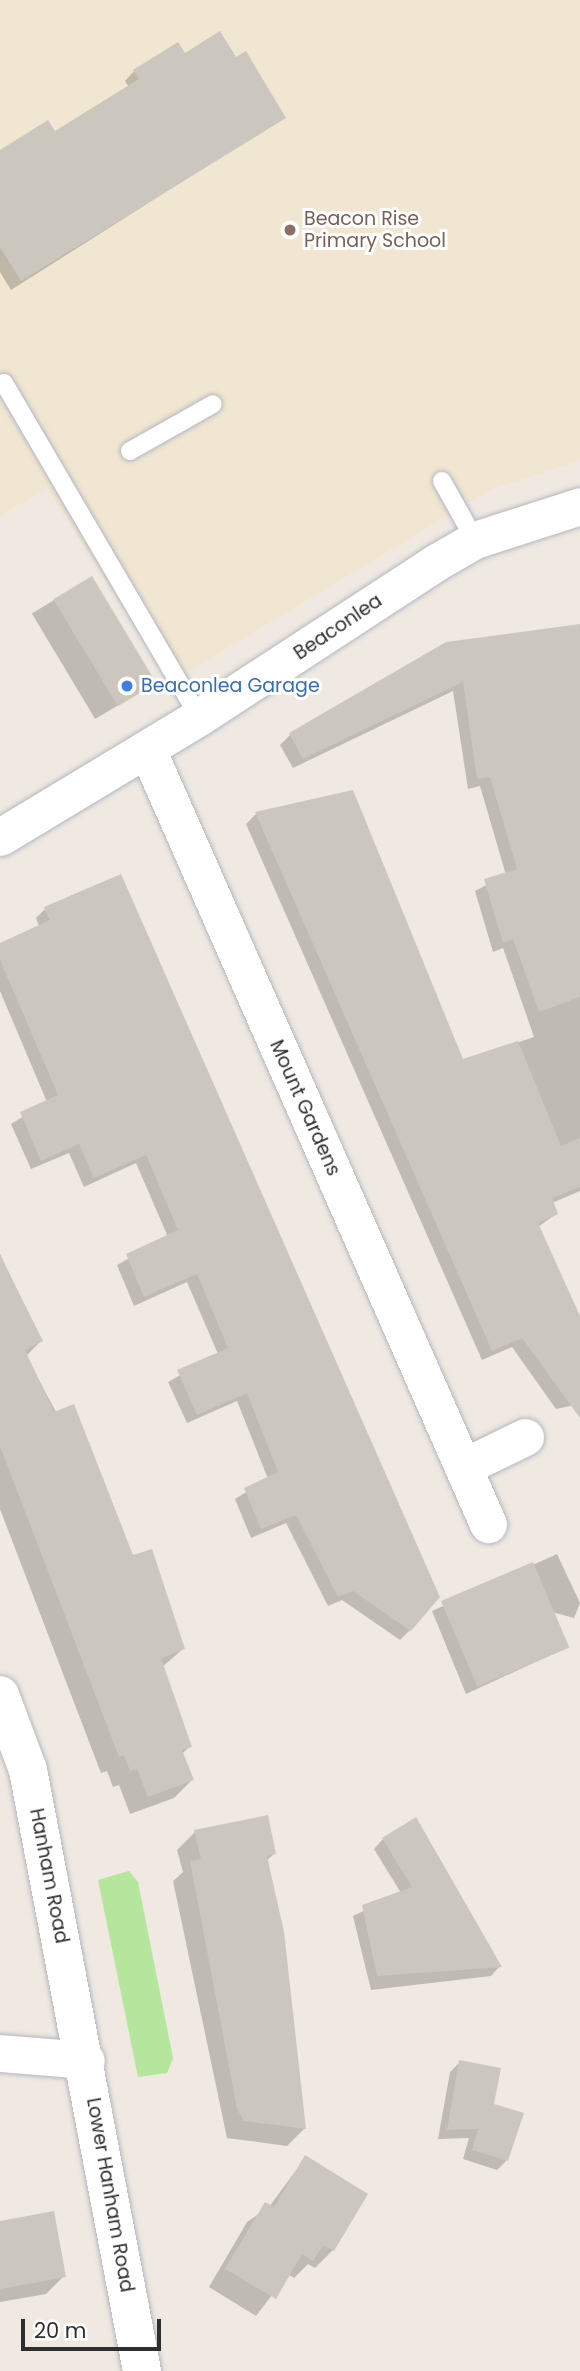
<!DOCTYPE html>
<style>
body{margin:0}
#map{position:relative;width:580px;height:2371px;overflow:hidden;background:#efe9e1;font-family:Poppins,sans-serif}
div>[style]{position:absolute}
.education>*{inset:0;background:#f0e6d1}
.green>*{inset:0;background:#b6e59e}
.shadow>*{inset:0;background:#0003;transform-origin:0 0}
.building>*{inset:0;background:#cbc7bf;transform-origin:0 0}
.roads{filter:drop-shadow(0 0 2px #b4b7c1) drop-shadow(0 0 2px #b4b7c1)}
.service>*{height:18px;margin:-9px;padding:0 9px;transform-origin:9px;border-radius:9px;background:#fff}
.minor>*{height:37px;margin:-18.5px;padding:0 18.5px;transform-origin:18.5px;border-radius:18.5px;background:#fff}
.secondary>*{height:38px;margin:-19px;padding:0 19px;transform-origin:19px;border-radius:19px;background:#fff}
.dots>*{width:19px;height:19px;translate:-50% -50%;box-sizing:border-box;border:4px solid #fff;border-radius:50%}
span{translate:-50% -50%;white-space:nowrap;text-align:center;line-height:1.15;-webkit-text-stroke:6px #fff;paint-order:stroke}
.education-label{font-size:19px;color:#785e54}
.left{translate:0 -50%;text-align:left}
.street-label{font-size:19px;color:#2e2e2e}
.shop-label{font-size:19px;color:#366cbe}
.scale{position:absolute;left:21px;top:2319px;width:140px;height:32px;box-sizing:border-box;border:4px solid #2e2e2e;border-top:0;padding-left:9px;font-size:21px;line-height:24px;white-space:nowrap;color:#2e2e2e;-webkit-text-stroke:5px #fff;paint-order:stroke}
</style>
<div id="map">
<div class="education">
<div style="clip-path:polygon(0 0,580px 0,580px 460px,490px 490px,171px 682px,47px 488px,0 516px)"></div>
</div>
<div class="green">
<div style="clip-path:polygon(129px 1871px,138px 1882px,173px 2058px,167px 2073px,138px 2077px,98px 1880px)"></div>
</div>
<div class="shadow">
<div style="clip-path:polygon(184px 55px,235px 60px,284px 117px,11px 290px,0 272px,0 152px,54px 133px,129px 87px,125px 81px,134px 71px)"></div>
<div style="left:91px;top:578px;width:123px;height:69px;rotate:59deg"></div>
<div style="clip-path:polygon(580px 625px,580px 1191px,552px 1203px,556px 1214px,538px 1227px,580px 1350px,580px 1404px,556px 1409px,512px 1347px,482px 1360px,246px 824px,256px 814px,352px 792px,462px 1061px,534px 1037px,503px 948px,493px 952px,475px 891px,506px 875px,480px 786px,468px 789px,453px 691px,293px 768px,280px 745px,290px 735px)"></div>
<div style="clip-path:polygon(45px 909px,410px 1630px,400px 1640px,342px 1600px,328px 1606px,286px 1523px,251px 1538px,235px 1499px,268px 1479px,237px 1401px,187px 1423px,168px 1382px,218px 1354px,187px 1282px,134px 1306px,117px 1265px,168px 1237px,136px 1163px,84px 1187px,69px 1153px,31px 1169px,11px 1124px,47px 1102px,0 991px,0 945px,39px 926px,36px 918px)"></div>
<div style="clip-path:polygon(0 1254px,41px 1341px,26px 1356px,183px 1649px,162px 1667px,190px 1746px,182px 1754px,192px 1780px,174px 1798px,130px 1814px,119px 1785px,113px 1787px,107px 1771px,101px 1773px,0 1509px)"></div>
<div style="clip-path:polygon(557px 1554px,580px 1603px,574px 1618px,552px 1612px,566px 1648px,466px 1694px,432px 1611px)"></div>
<div style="clip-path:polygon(195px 1832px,275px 1853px,266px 1861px,305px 2128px,287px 2146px,227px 2138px,173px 1881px,183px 1872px,177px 1850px)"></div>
<div style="clip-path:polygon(383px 1839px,500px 1966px,491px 1976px,371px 1990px,353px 1916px,401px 1893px,374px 1849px)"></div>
<div style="clip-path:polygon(460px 2062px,492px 2106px,507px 2160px,497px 2170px,463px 2159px,469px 2138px,438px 2139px,450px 2072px)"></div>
<div style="clip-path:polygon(305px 2158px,333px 2250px,315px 2268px,308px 2264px,294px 2278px,288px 2274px,256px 2316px,209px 2287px,247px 2222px,269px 2207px)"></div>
<div style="clip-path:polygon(0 2224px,64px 2276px,46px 2294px,0 2302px)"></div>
</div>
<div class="building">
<div style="clip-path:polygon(220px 31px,236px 57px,246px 51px,286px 118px,21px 281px,0 247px,0 150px,48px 120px,55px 131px,139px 79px,133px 70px,178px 42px,185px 53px)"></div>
<div style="left:92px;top:576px;width:125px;height:45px;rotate:59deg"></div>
<div style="clip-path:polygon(580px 624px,580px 997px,539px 1012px,513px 939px,503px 943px,484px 879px,517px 869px,490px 777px,477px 779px,463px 682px,303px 759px,289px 733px,446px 642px)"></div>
<div style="clip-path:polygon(353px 790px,463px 1059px,518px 1041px,561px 1146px,580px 1138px,580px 1187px,552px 1198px,558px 1214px,538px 1223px,580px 1316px,580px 1418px,522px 1338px,492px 1351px,255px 812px)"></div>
<div style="clip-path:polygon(121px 874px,440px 1597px,411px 1631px,353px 1591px,338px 1597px,296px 1515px,261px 1529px,244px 1488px,278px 1472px,247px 1393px,197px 1415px,177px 1370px,228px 1348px,197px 1274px,144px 1297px,126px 1254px,178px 1230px,146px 1155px,94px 1178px,79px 1144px,41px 1161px,20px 1112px,58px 1095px,0 960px,0 943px,50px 920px,44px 907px)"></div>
<div style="clip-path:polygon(0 1255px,43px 1341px,25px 1350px,54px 1412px,74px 1404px,133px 1555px,152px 1549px,185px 1649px,161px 1658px,192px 1747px,182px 1750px,194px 1780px,148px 1797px,137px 1769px,130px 1771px,124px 1755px,119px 1757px,0 1446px)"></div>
<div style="left:533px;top:1562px;width:93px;height:100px;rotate:67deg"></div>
<div style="clip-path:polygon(268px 1815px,276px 1854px,267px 1856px,284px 1932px,306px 2129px,244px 2121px,237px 2109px,190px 1861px,201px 1859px,194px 1830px)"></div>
<div style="clip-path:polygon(416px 1817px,502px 1967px,377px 1976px,362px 1905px,412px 1887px,382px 1838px)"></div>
<div style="clip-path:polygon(459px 2060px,501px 2068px,494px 2104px,524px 2113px,508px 2161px,472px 2150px,478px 2129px,447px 2130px)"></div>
<div style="clip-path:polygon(305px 2155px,368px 2194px,334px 2251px,323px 2245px,313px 2261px,302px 2254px,276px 2299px,225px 2269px,265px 2202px,274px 2207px)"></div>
<div style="clip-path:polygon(54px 2211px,66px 2277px,0 2289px,0 2221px)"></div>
</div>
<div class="roads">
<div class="service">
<div style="left:4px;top:383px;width:387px;rotate:59.7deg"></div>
<div style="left:130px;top:451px;width:95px;rotate:-29.5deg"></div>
<div style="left:442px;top:481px;width:68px;rotate:60.8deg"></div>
</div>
<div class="minor">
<div style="left:147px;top:749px;width:847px;rotate:66.25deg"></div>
<div style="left:0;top:837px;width:232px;rotate:-31.1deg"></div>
<div style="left:199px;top:717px;width:282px;rotate:-33.1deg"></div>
<div style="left:435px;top:563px;width:46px;rotate:-29.9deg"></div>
<div style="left:475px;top:540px;width:110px;rotate:-17.9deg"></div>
<div style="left:463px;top:1467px;width:69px;rotate:-25.8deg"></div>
<div style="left:0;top:2053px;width:86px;rotate:4.7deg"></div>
</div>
<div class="secondary">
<div style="left:0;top:1695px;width:80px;rotate:69.5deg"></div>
<div style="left:28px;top:1770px;width:612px;rotate:79.26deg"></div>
</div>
</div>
<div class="dots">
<div style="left:290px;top:230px;background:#8d6e63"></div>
<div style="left:127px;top:686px;background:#3f7fe0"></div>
</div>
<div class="education-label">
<span class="left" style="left:304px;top:230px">Beacon Rise<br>Primary School</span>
</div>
<div class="street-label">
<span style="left:338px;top:627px;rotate:-34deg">Beaconlea</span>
<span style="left:305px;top:1108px;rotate:66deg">Mount Gardens</span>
<span style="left:49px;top:1876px;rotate:79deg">Hanham Road</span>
<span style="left:110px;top:2195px;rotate:80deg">Lower Hanham Road</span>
</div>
<div class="shop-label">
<span class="left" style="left:141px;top:686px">Beaconlea Garage</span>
</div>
<div class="scale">20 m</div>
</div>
